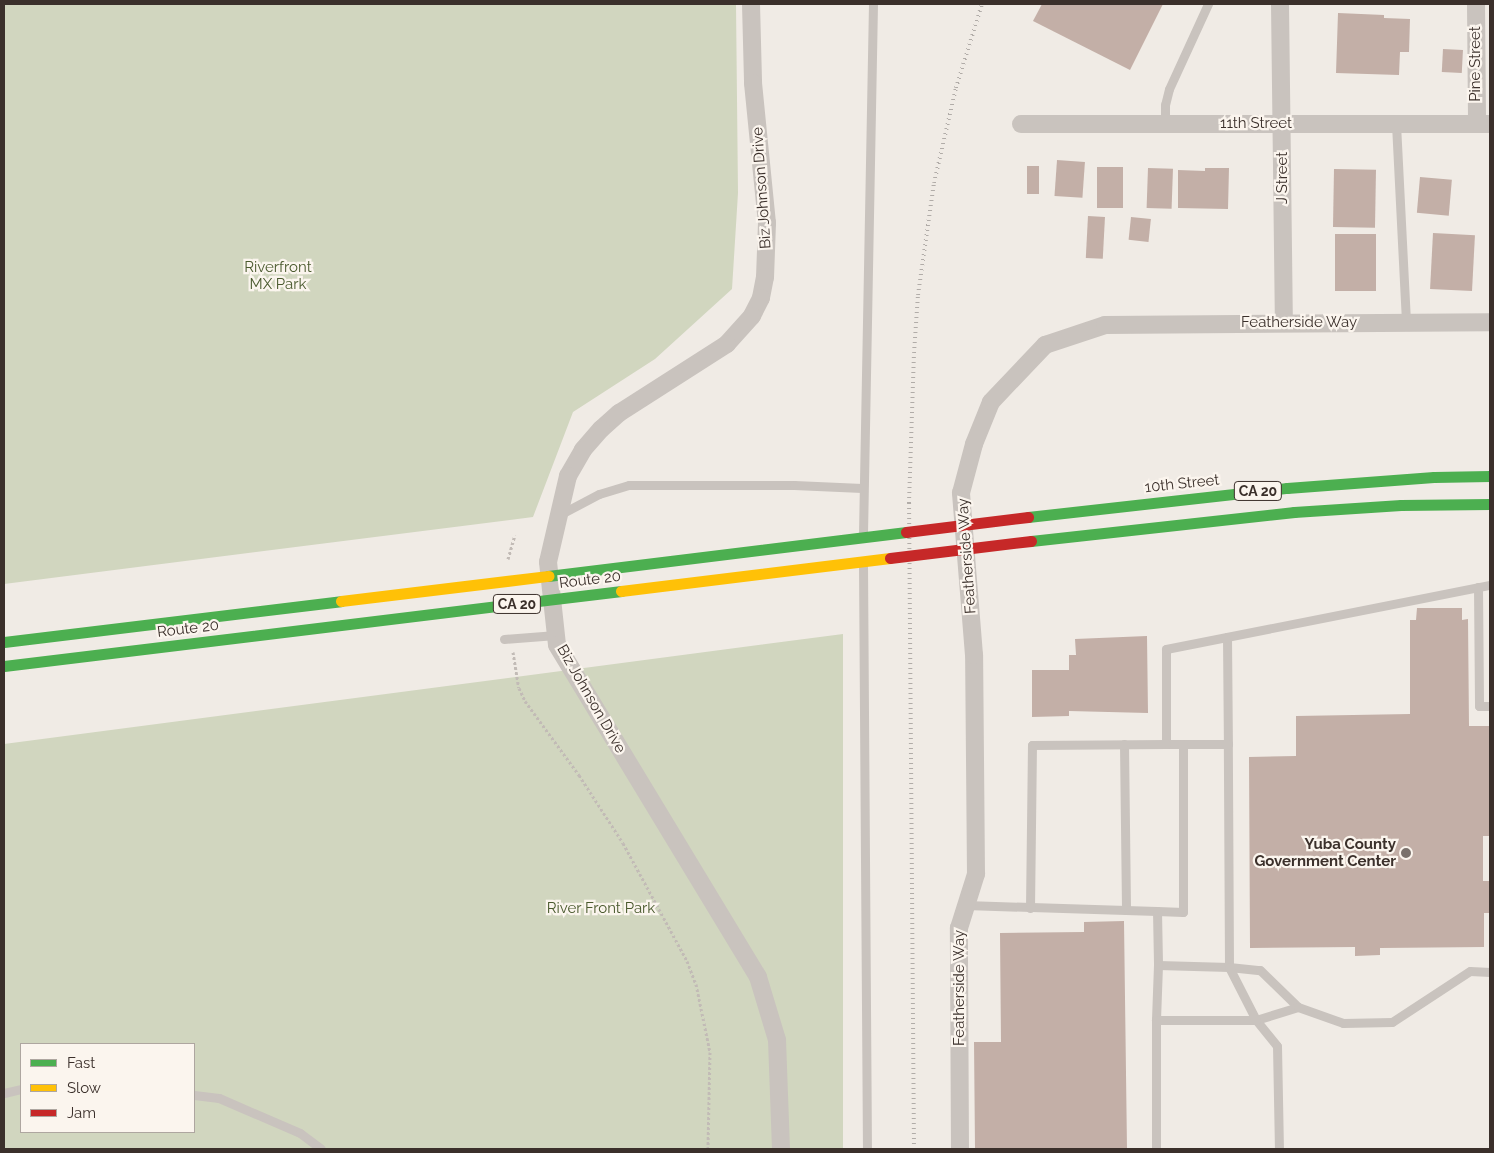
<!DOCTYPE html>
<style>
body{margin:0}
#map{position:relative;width:1494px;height:1153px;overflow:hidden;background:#f0ebe5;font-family:Raleway,sans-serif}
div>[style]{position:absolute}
.green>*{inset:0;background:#d1d6bf}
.building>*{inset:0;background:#c3afa7;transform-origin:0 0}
.path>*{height:3px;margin-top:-1.5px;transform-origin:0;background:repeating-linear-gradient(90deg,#c2bbb6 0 2.5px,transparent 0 5px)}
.lane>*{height:9px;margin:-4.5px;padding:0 4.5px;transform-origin:4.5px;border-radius:4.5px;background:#c9c3be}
.street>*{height:18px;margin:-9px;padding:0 9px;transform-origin:9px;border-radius:9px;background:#c9c3be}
.fast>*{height:11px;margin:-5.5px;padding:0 5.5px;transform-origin:5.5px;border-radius:5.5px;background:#4caf50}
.rail>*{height:4px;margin-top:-2px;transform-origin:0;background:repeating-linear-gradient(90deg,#b1aca8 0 1px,transparent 0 5px)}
.fast-bridge>*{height:11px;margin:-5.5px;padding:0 5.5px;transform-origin:5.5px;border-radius:5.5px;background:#4caf50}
.slow-bridge>*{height:11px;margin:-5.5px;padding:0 5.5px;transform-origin:5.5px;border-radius:5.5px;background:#ffc107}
.jam-bridge>*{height:11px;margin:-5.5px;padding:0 5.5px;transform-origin:5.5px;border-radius:5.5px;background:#c62828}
.dots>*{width:14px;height:14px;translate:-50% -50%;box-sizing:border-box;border:2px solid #fbf5ee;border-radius:50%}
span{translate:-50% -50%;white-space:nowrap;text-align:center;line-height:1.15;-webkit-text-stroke:4.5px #fbf5ee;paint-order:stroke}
.shield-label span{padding:1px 4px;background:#fbf5ee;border:1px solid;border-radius:4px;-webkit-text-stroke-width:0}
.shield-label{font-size:14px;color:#3b302b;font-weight:700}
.street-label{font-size:15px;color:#3b302b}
.park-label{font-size:15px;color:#4a5a2e}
.poi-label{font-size:15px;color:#3b302b;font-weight:700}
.right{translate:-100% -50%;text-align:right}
.frame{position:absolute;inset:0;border:5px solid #3b302b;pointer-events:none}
.legend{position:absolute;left:20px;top:1043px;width:175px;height:90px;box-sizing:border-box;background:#fbf5ee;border:1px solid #aea6a0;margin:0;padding:6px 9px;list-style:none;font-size:15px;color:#3b302b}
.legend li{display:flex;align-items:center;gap:10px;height:25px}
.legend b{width:25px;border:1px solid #aea6a0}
</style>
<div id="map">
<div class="green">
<div style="clip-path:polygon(4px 4px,736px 4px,738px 193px,732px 289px,655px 359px,573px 412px,533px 517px,4px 584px)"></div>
<div style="clip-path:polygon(evenodd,843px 634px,843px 1149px,4px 1149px,4px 744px,843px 634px,21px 1044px,194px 1044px,194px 1132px,21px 1132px,21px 1044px)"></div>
</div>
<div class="building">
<div style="clip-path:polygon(1042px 4px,1163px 4px,1130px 70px,1033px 21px)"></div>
<div style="clip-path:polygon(1338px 13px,1384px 15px,1384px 18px,1410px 19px,1409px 52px,1400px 52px,1399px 75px,1336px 73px)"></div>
<div style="left:1443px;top:49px;width:20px;height:23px;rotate:3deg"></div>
<div style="left:1057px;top:160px;width:28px;height:36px;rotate:4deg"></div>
<div style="left:1027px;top:166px;width:12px;height:28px"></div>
<div style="left:1097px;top:167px;width:26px;height:41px"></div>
<div style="left:1148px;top:168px;width:25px;height:40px;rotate:2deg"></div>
<div style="clip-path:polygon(1205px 168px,1229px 168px,1228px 209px,1178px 208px,1178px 170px,1205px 171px)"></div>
<div style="left:1334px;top:169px;width:42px;height:58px;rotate:1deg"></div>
<div style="left:1420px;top:177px;width:32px;height:36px;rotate:5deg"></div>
<div style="left:1088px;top:216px;width:17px;height:42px;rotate:3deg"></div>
<div style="left:1131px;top:217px;width:20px;height:23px;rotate:6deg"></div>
<div style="left:1433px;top:233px;width:42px;height:56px;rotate:3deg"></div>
<div style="left:1335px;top:234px;width:41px;height:57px"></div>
<div style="clip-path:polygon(1417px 608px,1462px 608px,1462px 620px,1468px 619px,1469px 726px,1490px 726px,1490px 836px,1483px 836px,1483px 881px,1490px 881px,1490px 913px,1484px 913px,1484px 947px,1380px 948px,1380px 955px,1355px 956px,1355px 947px,1250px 948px,1249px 757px,1296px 756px,1296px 716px,1410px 714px,1410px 620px,1416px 620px)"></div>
<div style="clip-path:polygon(1147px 636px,1148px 713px,1069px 711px,1069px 716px,1032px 717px,1032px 670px,1069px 670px,1069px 655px,1076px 655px,1075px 639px)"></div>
<div style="clip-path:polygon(1124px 921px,1127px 1149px,975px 1149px,974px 1042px,1001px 1042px,1000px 933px,1084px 932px,1084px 922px)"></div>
</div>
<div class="path">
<div style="left:508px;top:559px;width:25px;rotate:-74deg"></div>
<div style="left:513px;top:652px;width:36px;rotate:81deg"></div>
<div style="left:519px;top:688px;width:14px;rotate:65deg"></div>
<div style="left:525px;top:701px;width:92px;rotate:53.9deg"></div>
<div style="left:579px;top:775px;width:81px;rotate:57.1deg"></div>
<div style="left:623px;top:843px;width:134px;rotate:61.5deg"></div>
<div style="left:687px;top:961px;width:25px;rotate:69deg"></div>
<div style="left:696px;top:984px;width:69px;rotate:78.4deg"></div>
<div style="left:710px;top:1052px;width:97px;rotate:91.2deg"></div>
</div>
<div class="lane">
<div style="left:1165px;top:124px;width:19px;rotate:-90deg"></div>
<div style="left:1165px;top:105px;width:16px;rotate:-76deg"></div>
<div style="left:1169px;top:89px;width:94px;rotate:-65.4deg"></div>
<div style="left:1396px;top:124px;width:198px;rotate:87.1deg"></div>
<div style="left:559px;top:515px;width:45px;rotate:-27.7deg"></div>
<div style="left:599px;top:494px;width:31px;rotate:-17deg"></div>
<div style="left:629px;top:485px;width:165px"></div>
<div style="left:794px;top:485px;width:68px;rotate:2.5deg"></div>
<div style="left:863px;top:534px;width:530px;rotate:-88.92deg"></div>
<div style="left:863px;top:565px;width:584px;rotate:89.61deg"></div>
<div style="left:1478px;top:587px;width:119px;rotate:89.5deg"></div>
<div style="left:1479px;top:706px;width:11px"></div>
<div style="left:1227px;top:637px;width:107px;rotate:89.5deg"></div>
<div style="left:504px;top:639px;width:52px;rotate:-4.4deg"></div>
<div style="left:1124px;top:744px;width:166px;rotate:89.3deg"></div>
<div style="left:965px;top:905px;width:192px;rotate:1.8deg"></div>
<div style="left:1157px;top:911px;width:54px;rotate:88.9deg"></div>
<div style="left:1158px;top:965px;width:71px;rotate:1.6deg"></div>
<div style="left:1229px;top:967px;width:223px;rotate:-90.3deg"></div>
<div style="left:1228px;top:744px;width:62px;rotate:180deg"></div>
<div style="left:1166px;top:744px;width:95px;rotate:-90deg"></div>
<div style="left:1166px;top:649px;width:330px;rotate:-11.2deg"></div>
<div style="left:1030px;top:908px;width:163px;rotate:-89.3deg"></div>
<div style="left:1032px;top:745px;width:134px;rotate:-0.4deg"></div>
<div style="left:1157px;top:911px;width:26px;rotate:2deg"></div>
<div style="left:1183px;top:912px;width:168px;rotate:-90deg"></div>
<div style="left:1158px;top:965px;width:55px;rotate:92.1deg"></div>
<div style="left:1156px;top:1020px;width:100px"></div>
<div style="left:1256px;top:1020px;width:33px;rotate:51deg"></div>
<div style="left:1277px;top:1046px;width:103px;rotate:88.9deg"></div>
<div style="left:1229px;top:967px;width:31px;rotate:6deg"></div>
<div style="left:1260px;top:970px;width:53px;rotate:44.2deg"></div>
<div style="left:1298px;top:1007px;width:44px;rotate:162.8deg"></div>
<div style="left:1256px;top:1020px;width:59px;rotate:-117deg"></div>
<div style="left:1298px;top:1007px;width:48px;rotate:19.6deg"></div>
<div style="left:1343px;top:1023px;width:49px;rotate:-1.2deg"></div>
<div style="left:1392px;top:1022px;width:93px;rotate:-33.2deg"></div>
<div style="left:1470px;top:971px;width:20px;rotate:3deg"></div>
<div style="left:1156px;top:1020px;width:129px;rotate:90deg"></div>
<div style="left:4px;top:1093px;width:17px;rotate:-13deg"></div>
<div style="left:194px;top:1095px;width:25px;rotate:7deg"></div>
<div style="left:219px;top:1098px;width:88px;rotate:23.4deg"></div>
<div style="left:300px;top:1133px;width:26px;rotate:37deg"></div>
</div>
<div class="street">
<div style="left:751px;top:4px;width:79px;rotate:88.5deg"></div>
<div style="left:753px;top:83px;width:141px;rotate:84.3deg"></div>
<div style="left:767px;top:223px;width:54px;rotate:92.1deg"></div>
<div style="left:765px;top:277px;width:21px;rotate:101deg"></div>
<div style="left:761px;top:298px;width:20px;rotate:117deg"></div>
<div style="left:752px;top:316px;width:38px;rotate:132deg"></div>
<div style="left:727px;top:344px;width:128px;rotate:147.4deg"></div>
<div style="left:619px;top:413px;width:24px;rotate:138deg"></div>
<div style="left:601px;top:429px;width:28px;rotate:131deg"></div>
<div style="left:583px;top:450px;width:30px;rotate:120deg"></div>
<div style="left:568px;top:476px;width:88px;rotate:103.1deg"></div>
<div style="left:548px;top:562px;width:83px;rotate:83.8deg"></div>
<div style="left:557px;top:645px;width:388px;rotate:58.8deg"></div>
<div style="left:758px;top:977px;width:66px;rotate:73.2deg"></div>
<div style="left:777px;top:1040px;width:109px;rotate:87.9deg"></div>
<div style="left:1280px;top:4px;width:319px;rotate:89.3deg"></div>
<div style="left:1476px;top:4px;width:120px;rotate:89.5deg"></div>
<div style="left:1021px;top:124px;width:469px"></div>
<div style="left:960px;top:1149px;width:221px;rotate:-90.3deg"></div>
<div style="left:959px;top:928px;width:57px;rotate:-72.5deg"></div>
<div style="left:976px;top:874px;width:219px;rotate:-90.5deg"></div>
<div style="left:974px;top:655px;width:163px;rotate:-94.6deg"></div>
<div style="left:961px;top:493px;width:51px;rotate:-75.1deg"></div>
<div style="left:974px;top:444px;width:45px;rotate:-68deg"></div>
<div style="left:991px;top:402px;width:79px;rotate:-46.5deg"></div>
<div style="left:1045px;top:345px;width:63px;rotate:-18.4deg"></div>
<div style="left:1105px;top:325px;width:385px;rotate:-0.4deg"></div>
</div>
<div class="fast">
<div style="left:1028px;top:517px;width:261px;rotate:-6.4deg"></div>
<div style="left:1287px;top:488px;width:147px;rotate:-4.3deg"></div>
<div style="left:1434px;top:477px;width:56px;rotate:-1deg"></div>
<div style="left:1031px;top:541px;width:265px;rotate:-6.3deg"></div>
<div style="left:1294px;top:512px;width:107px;rotate:-3.7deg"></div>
<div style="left:1401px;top:505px;width:89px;rotate:-0.6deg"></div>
</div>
<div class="rail">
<div style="left:914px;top:1149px;width:646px;rotate:-90.44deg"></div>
<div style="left:909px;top:503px;width:150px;rotate:-88.1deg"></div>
<div style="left:914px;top:353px;width:58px;rotate:-86.1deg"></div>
<div style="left:918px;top:295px;width:113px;rotate:-81.9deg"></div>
<div style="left:934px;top:183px;width:98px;rotate:-77deg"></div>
<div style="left:956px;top:88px;width:88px;rotate:-72.8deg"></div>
</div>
<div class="fast-bridge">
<div style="left:548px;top:576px;width:361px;rotate:-7deg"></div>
<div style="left:4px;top:642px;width:339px;rotate:-6.9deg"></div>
<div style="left:4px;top:666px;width:622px;rotate:-6.93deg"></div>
</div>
<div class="slow-bridge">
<div style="left:621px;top:591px;width:271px;rotate:-7deg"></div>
<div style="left:341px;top:601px;width:209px;rotate:-6.9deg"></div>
</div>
<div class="jam-bridge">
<div style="left:906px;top:532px;width:123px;rotate:-7deg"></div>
<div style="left:890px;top:558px;width:142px;rotate:-6.9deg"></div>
</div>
<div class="dots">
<div style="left:1406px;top:853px;background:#7a716c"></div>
</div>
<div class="shield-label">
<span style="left:1258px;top:491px">CA 20</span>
<span style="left:517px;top:604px">CA 20</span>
</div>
<div class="street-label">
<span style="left:1476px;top:64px;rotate:-90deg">Pine Street</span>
<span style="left:1256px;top:124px">11th Street</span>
<span style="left:1283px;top:178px;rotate:-90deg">J Street</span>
<span style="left:762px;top:188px;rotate:-94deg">Biz Johnson Drive</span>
<span style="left:1299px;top:323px">Featherside Way</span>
<span style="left:1182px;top:484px;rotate:-6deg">10th Street</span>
<span style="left:967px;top:556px;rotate:-94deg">Featherside Way</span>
<span style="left:590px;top:580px;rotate:-7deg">Route 20</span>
<span style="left:188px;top:629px;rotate:-7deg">Route 20</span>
<span style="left:591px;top:699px;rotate:60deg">Biz Johnson Drive</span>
<span style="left:960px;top:988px;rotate:-90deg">Featherside Way</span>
</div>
<div class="park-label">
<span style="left:278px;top:276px">Riverfront<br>MX Park</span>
<span style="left:601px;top:909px">River Front Park</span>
</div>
<div class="poi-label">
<span class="right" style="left:1396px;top:853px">Yuba County<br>Government Center</span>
</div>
<div class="frame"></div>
<ul class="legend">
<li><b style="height:6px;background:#4caf50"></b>Fast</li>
<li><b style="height:6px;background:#ffc107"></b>Slow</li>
<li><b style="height:6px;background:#c62828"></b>Jam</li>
</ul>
</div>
